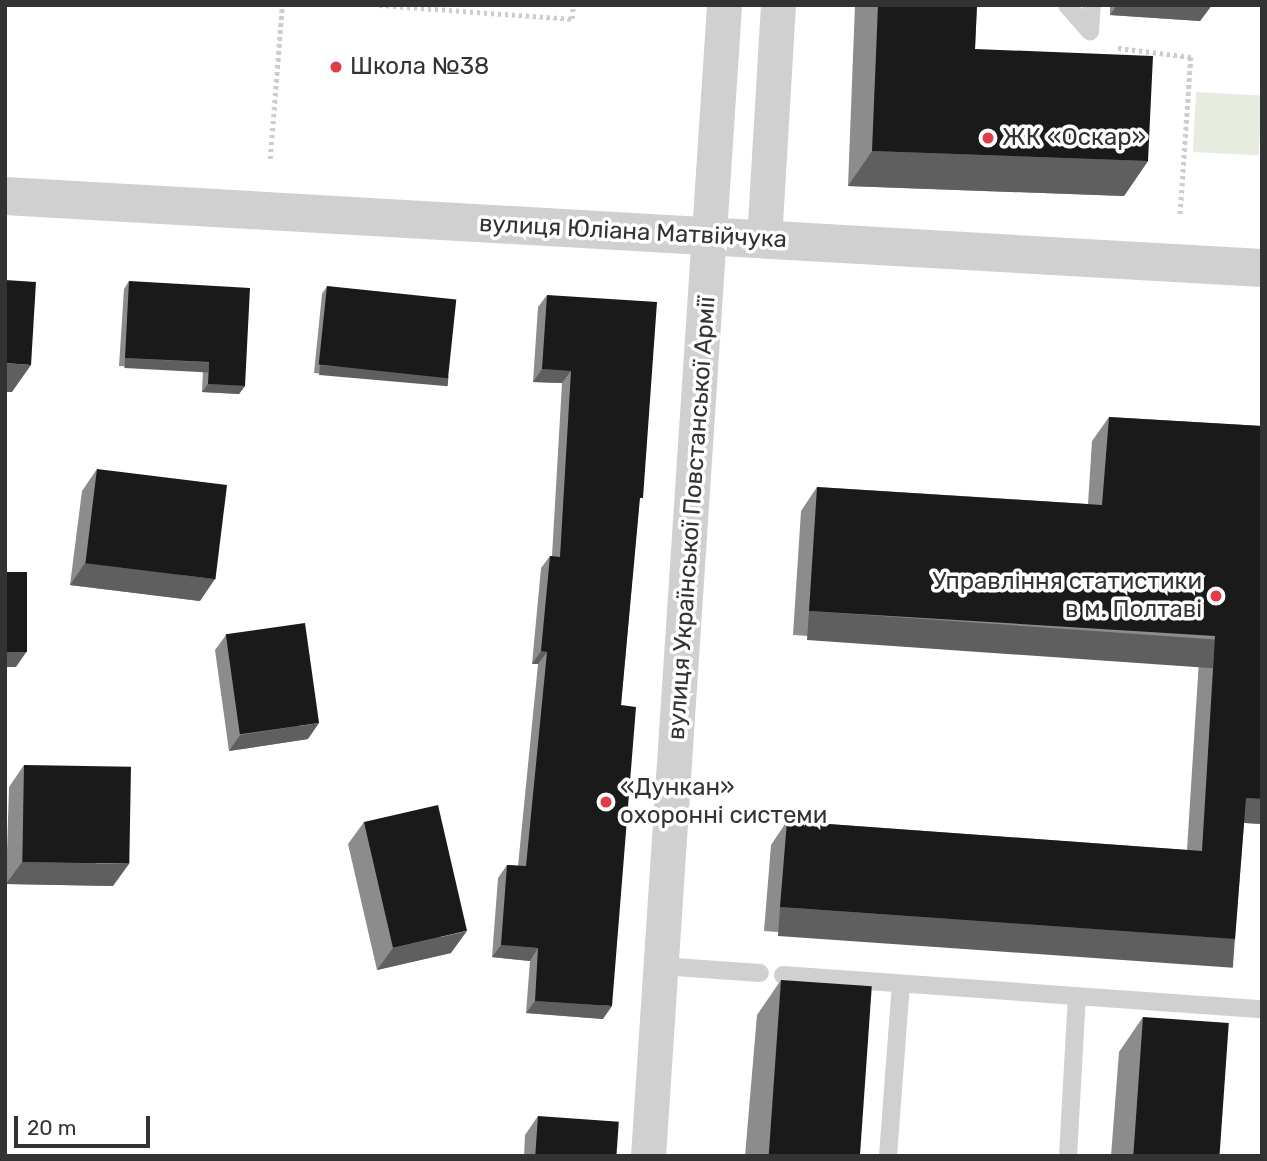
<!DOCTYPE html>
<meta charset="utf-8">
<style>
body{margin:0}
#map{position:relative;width:1267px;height:1161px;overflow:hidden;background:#fff;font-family:Rubik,sans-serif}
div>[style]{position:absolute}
.green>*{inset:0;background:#e6ecdf;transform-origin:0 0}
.path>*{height:4.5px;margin-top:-2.25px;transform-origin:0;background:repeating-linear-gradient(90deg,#cdcdcd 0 3.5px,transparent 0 7px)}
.service>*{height:18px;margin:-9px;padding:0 9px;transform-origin:9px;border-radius:9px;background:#d0d0d0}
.minor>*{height:35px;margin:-17.5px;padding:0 17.5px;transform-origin:17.5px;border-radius:17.5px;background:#d0d0d0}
.tertiary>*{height:38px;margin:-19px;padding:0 19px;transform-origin:19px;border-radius:19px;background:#d0d0d0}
.wall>*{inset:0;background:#8c8c8c}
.shaded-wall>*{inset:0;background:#5f5f5f;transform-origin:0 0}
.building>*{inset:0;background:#1a1a1a;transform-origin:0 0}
.dots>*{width:19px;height:19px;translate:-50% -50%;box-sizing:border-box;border:4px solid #fff;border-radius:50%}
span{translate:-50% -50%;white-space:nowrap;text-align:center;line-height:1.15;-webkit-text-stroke:7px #fff;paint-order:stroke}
.poi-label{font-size:24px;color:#333}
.left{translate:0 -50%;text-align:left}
.right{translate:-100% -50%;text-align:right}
.street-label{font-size:24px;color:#333}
.frame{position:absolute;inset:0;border:7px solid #333;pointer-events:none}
.scale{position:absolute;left:14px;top:1116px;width:136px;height:32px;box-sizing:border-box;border:4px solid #333;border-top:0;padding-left:9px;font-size:21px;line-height:24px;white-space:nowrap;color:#333;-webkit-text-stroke:5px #fff;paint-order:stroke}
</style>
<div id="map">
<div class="green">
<div style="left:1196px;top:92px;width:66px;height:60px;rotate:3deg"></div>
</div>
<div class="path">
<div style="left:379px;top:5px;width:194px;rotate:4.1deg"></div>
<div style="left:572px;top:19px;width:14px;rotate:-86deg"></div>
<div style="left:1118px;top:48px;width:74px;rotate:7deg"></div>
<div style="left:1191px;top:57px;width:161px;rotate:93.9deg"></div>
<div style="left:270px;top:159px;width:154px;rotate:-85.5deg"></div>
</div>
<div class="service">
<div style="left:1067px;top:5px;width:35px;rotate:49deg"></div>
<div style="left:1090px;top:31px;width:26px;rotate:-86deg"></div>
<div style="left:661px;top:966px;width:99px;rotate:4deg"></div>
<div style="left:783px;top:975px;width:480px;rotate:4.1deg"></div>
<div style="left:888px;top:1156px;width:172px;rotate:-85.7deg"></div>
<div style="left:1068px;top:1156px;width:160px;rotate:-86.8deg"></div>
</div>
<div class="minor">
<div style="left:764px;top:240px;width:235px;rotate:-86.6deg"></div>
<div style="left:648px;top:1156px;width:1154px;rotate:-86.22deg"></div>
</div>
<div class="tertiary">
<div style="left:5px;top:196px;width:1259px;rotate:3.28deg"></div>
</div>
<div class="wall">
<div style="clip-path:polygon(855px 5px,977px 5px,975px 49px,1148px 161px,1124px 196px,848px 186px)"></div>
<div style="clip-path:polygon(1110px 5px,1212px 5px,1200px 21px,1110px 15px)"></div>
<div style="clip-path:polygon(129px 281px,245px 386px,239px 394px,202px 392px,203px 370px,119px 366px,124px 289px)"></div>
<div style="clip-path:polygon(327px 286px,448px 377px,443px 385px,314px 373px,322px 294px)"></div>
<div style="clip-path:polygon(547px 295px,639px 504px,621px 705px,603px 1019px,526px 1013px,530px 961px,492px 957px,498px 878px,507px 865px,518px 866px,538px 664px,532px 664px,541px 568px,550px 556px,552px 556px,562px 383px,533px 382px,538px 307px)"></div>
<div style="clip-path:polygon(1109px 417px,1262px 426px,1262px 824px,1244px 823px,1235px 939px,1219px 963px,764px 931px,771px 845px,787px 821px,1187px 850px,1199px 660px,793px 635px,801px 511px,817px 487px,1088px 504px,1092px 441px)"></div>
<div style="clip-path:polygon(97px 469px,200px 601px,70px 585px,82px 491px)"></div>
<div style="clip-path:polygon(226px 635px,308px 739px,229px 751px,215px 650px)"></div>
<div style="clip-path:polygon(24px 765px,113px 886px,6px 884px,9px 787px)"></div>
<div style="clip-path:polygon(364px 822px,451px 953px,377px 970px,348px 844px)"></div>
<div style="clip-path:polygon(781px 980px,858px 1156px,745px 1156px,757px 1015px)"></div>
<div style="clip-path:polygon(1143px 1017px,1219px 1156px,1111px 1156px,1119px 1052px)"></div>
<div style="clip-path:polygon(538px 1116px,617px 1156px,524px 1156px,525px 1135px)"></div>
</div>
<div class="shaded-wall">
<div style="clip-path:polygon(1117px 5px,1212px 5px,1200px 21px,1110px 15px)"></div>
<div style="clip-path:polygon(872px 151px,1148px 161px,1124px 196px,848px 186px)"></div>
<div style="left:125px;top:358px;width:84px;height:10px;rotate:3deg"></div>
<div style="clip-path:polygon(5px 363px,31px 365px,12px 392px,5px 392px)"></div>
<div style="left:320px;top:365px;width:129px;height:10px;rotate:5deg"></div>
<div style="clip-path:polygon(542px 369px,571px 371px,562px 383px,533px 382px)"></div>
<div style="clip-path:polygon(208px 384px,245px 386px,239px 394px,202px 392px)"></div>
<div style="clip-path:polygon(85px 563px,215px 579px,200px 601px,70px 585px)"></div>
<div style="left:809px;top:611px;width:407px;height:29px;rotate:4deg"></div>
<div style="clip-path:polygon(27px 651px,16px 667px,5px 667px,5px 652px)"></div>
<div style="clip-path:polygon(541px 651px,547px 652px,538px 664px,532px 664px)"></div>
<div style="clip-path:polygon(319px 723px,308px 739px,229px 751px,240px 735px)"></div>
<div style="clip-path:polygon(1246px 798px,1262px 799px,1262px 824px,1229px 822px)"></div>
<div style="clip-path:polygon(22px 862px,129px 864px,113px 886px,6px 884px)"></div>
<div style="left:780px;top:907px;width:456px;height:29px;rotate:4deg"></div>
<div style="clip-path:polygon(467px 931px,451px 953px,377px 970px,393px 948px)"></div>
<div style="clip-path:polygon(501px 945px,538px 948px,530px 961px,492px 957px)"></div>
<div style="clip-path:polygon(535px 1001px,612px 1006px,603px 1019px,526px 1013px)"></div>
</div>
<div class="building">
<div style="clip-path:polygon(878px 5px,977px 5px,975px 49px,1153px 56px,1148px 161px,872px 151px)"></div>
<div style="clip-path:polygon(5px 280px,36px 282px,31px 365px,5px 363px)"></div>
<div style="clip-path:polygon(129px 281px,250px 288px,245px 386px,208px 384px,209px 362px,125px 358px)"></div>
<div style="left:327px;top:286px;width:130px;height:79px;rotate:6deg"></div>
<div style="clip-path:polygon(547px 295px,657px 302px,643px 498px,640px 498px,621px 705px,636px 707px,612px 1006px,535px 1001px,538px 948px,501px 945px,507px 865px,526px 866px,547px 652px,541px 651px,550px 556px,560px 557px,571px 371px,542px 369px)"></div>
<div style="clip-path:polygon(1109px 417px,1262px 426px,1262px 799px,1246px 798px,1235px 939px,780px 907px,787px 821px,1202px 851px,1215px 636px,809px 611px,817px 487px,1102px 505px)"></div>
<div style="left:97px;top:469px;width:131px;height:95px;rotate:7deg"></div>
<div style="left:5px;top:572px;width:22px;height:80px"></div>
<div style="left:305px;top:623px;width:101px;height:80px;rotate:82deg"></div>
<div style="left:24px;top:765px;width:107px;height:97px;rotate:1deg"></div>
<div style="left:438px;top:805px;width:129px;height:76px;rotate:77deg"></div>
<div style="left:781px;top:980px;width:91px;height:177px;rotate:4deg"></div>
<div style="left:1143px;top:1017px;width:86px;height:139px;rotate:4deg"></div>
<div style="left:538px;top:1116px;width:81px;height:40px;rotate:4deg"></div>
</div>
<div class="dots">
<div style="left:336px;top:67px;background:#e63946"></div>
<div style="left:988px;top:138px;background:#e63946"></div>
<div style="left:1216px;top:596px;background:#e63946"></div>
<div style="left:606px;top:802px;background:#e63946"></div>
</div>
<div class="poi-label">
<span class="left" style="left:350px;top:67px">Школа №38</span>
<span class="left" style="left:1002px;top:138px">ЖК «Оскар»</span>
<span class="right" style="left:1202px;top:596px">Управління статистики<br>в м. Полтаві</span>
<span class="left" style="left:620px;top:802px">«Дункан»<br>охоронні системи</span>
</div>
<div class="street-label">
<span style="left:633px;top:232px;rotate:3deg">вулиця Юліана Матвійчука</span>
<span style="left:692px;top:518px;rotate:-86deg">вулиця Української Повстанської Армії</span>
</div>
<div class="frame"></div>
<div class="scale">20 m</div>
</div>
